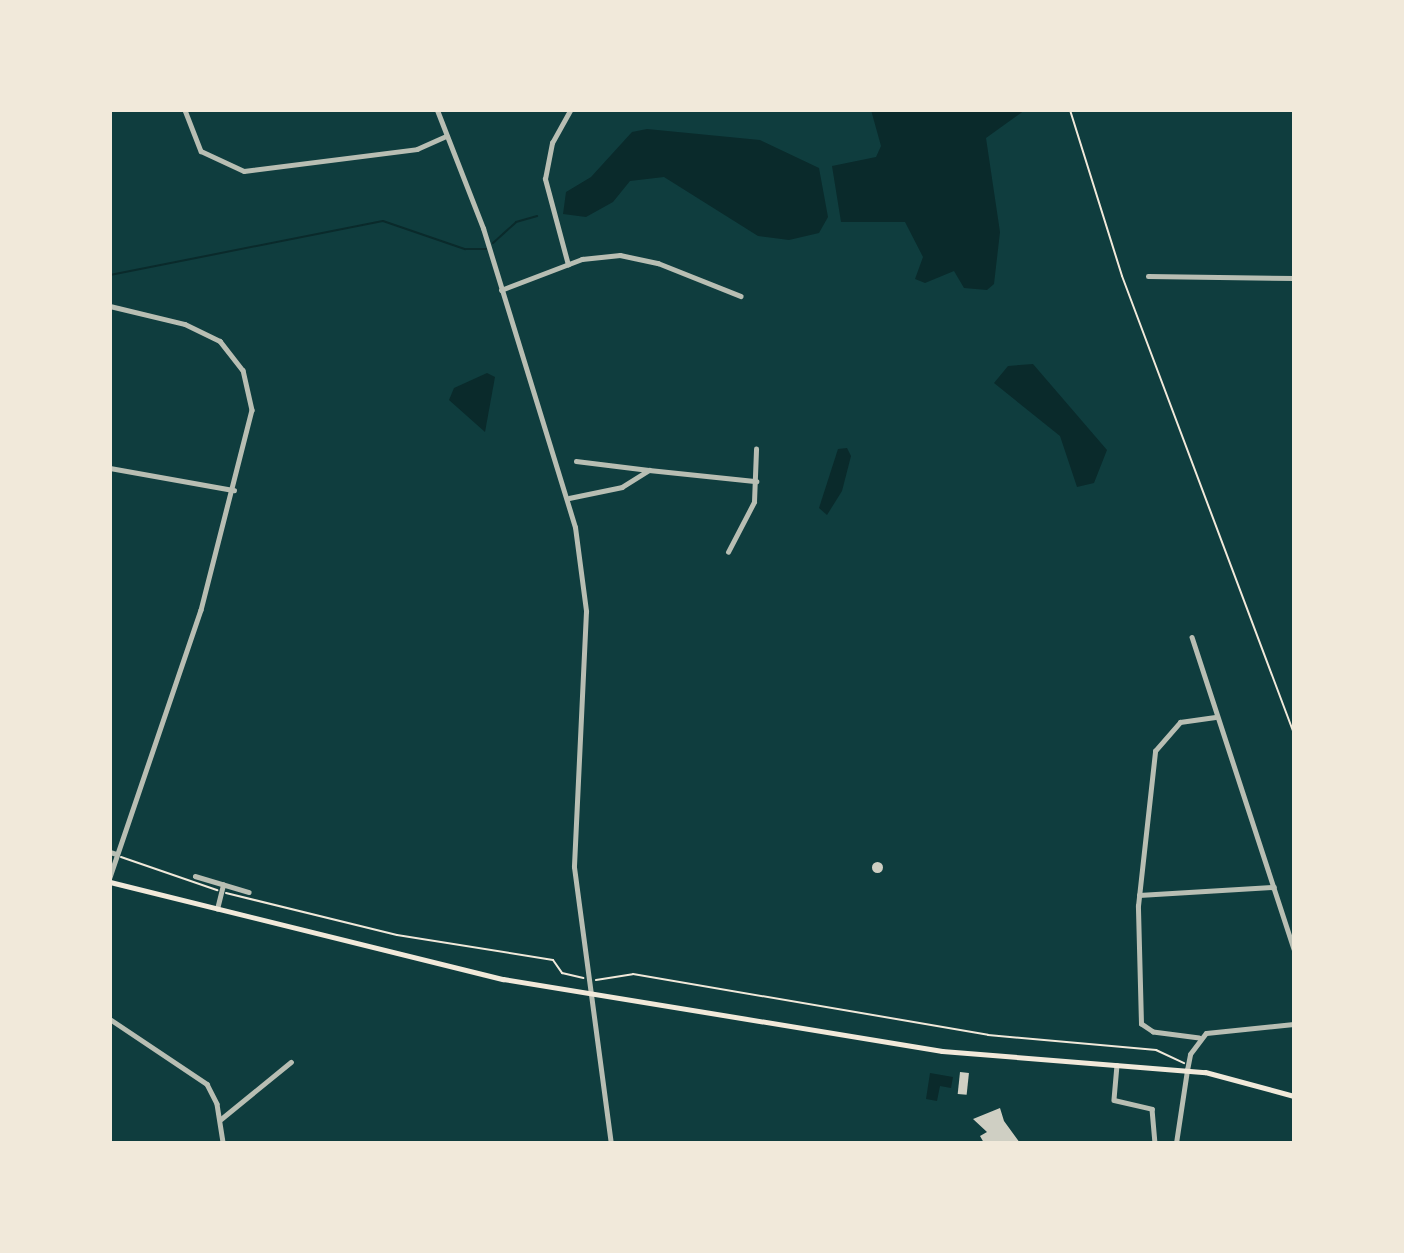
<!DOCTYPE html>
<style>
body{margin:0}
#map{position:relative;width:1404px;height:1253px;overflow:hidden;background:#0f3d3e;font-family:Karla,sans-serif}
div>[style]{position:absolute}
.water>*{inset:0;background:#0a2a2b}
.stream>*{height:2px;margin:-1px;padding:0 1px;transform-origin:1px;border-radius:1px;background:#0a2a2b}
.building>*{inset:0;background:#cfcfc3;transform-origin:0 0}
.round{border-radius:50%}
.path>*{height:2px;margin:-1px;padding:0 1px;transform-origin:1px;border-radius:1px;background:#f1e9da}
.minor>*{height:4.5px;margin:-2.25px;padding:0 2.25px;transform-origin:2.25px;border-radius:2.25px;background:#b8beb3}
.tertiary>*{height:5px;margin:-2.5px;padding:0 2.5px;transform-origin:2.5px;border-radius:2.5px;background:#b8beb3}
.secondary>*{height:5px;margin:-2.5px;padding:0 2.5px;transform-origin:2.5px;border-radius:2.5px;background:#f1e9da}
span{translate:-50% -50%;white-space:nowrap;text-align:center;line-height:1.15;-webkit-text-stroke:5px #f1e9da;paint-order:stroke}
.frame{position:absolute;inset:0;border:112px solid #f1e9da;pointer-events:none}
</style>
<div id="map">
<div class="water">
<div style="clip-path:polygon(871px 110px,1025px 110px,986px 138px,1000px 232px,994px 284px,987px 290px,964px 288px,954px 271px,925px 283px,915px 279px,923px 257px,905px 222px,841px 222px,832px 166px,876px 157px,881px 146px)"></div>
<div style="clip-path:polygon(647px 129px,760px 140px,819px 168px,828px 217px,819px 233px,789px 240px,758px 236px,664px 177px,630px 181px,613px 202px,586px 217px,563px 214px,566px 192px,591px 177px,632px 132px)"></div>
<div style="clip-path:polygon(1033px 364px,1107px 450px,1094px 483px,1077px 487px,1060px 436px,994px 383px,1008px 366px)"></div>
<div style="clip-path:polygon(487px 373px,495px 377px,485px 432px,449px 400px,454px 388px)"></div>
<div style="clip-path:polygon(847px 448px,851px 456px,842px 491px,827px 515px,819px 508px,838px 449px)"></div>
<div style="clip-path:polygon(930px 1073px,953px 1077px,951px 1088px,940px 1086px,937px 1101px,926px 1099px)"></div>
</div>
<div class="stream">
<div style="left:493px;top:243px;width:31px;rotate:-42deg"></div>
<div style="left:516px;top:222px;width:22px;rotate:-16deg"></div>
<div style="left:110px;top:275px;width:278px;rotate:-11.2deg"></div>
<div style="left:383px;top:221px;width:87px;rotate:18.9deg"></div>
<div style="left:465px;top:249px;width:21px"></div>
</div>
<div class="building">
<div class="round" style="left:871.5px;top:861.5px;width:11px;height:11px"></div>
<div style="left:960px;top:1072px;width:9px;height:22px;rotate:6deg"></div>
<div style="clip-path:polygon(1000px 1108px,1004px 1121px,1020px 1143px,984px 1143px,980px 1136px,987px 1132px,973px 1119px)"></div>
</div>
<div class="path">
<div style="left:1070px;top:110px;width:174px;rotate:72.6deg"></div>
<div style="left:1122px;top:276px;width:489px;rotate:69.4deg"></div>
<div style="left:121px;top:857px;width:102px;rotate:19deg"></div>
<div style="left:226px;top:893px;width:176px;rotate:13.8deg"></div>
<div style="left:397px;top:935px;width:158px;rotate:9.1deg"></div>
<div style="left:553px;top:960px;width:16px;rotate:55deg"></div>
<div style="left:562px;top:973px;width:22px;rotate:13deg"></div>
<div style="left:596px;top:980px;width:37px;rotate:-9deg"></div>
<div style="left:633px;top:974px;width:360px;rotate:9.7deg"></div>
<div style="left:988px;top:1035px;width:169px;rotate:5.1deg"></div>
<div style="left:1156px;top:1050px;width:31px;rotate:25deg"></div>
</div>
<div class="minor">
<div style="left:185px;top:110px;width:44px;rotate:68.7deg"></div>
<div style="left:201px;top:151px;width:47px;rotate:24.9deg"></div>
<div style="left:244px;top:171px;width:174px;rotate:-7.2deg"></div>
<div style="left:417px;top:149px;width:32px;rotate:-24deg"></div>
<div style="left:568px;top:265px;width:89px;rotate:-105deg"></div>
<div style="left:545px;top:179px;width:37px;rotate:-79deg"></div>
<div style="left:552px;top:143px;width:38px;rotate:-61deg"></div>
<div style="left:1148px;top:276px;width:146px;rotate:0.8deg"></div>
<div style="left:501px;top:290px;width:87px;rotate:-20.9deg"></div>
<div style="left:582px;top:259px;width:38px;rotate:-6deg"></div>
<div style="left:620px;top:255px;width:39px;rotate:12deg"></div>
<div style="left:658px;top:263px;width:89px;rotate:21.7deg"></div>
<div style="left:110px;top:306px;width:77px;rotate:13.5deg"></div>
<div style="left:185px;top:324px;width:39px;rotate:26deg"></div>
<div style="left:220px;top:341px;width:37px;rotate:52deg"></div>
<div style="left:243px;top:370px;width:41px;rotate:77.3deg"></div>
<div style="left:252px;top:410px;width:206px;rotate:104.3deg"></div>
<div style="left:201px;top:610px;width:282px;rotate:108.8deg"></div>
<div style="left:576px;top:461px;width:73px;rotate:7.1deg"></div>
<div style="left:110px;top:468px;width:126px;rotate:10.1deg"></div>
<div style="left:569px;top:498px;width:54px;rotate:-11.7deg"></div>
<div style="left:622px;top:487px;width:32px;rotate:-32deg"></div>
<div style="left:649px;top:470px;width:108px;rotate:5.9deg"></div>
<div style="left:728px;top:552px;width:56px;rotate:-62.5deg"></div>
<div style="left:754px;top:502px;width:53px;rotate:-87.8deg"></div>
<div style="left:1192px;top:637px;width:328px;rotate:71.9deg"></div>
<div style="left:110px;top:852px;width:7px;rotate:16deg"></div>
<div style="left:195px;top:876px;width:56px;rotate:16.5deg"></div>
<div style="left:1139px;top:895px;width:135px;rotate:-3.4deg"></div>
<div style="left:217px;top:909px;width:25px;rotate:-76deg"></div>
<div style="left:110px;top:1019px;width:117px;rotate:33.8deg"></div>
<div style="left:207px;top:1084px;width:22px;rotate:63deg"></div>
<div style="left:217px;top:1104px;width:39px;rotate:81deg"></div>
<div style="left:1199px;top:1038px;width:46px;rotate:-172.6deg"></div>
<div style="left:1153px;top:1032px;width:14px;rotate:-146deg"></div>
<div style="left:1141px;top:1024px;width:118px;rotate:-91.5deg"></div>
<div style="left:1138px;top:906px;width:156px;rotate:-83.7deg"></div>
<div style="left:1155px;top:751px;width:38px;rotate:-49deg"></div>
<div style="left:1180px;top:722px;width:37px;rotate:-8deg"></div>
<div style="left:1117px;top:1065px;width:35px;rotate:95deg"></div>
<div style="left:1114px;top:1100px;width:39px;rotate:13deg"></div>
<div style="left:1152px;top:1109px;width:34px;rotate:85deg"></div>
<div style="left:221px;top:1119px;width:90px;rotate:-39.2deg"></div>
<div style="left:1176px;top:1143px;width:74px;rotate:-81.4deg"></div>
</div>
<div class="tertiary">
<div style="left:437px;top:110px;width:127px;rotate:68.7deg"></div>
<div style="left:483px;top:228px;width:313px;rotate:72.9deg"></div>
<div style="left:575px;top:527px;width:85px;rotate:82.5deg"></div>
<div style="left:586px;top:611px;width:256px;rotate:92.7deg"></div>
<div style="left:574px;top:867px;width:278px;rotate:82.4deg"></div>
<div style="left:1187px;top:1070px;width:16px;rotate:-79deg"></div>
<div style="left:1190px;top:1054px;width:26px;rotate:-53deg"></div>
<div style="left:1206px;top:1033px;width:88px;rotate:-5.8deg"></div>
</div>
<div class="secondary">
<div style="left:110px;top:882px;width:405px;rotate:13.9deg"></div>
<div style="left:503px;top:979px;width:445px;rotate:9.3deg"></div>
<div style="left:942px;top:1051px;width:264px;rotate:4.6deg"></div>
<div style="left:1205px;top:1072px;width:92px;rotate:15.1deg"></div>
</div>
<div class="frame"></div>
</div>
